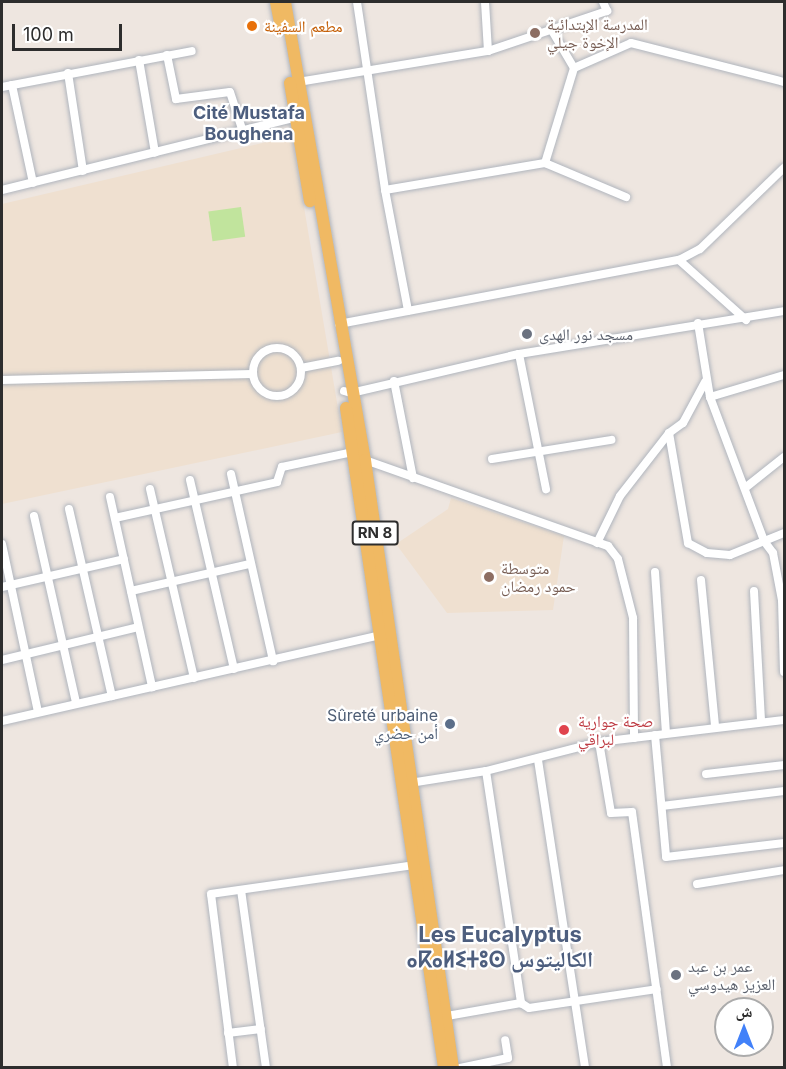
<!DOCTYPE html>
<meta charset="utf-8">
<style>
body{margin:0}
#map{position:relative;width:786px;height:1069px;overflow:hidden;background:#eee6e0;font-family:Inter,"Noto Naskh Arabic","Noto Sans Tifinagh",sans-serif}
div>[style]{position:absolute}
.education>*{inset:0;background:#efe0d0}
.green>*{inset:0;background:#c1e49d;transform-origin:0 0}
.roads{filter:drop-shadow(0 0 2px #b0b5bd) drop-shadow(0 0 2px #b0b5bd)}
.street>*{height:8px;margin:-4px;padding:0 4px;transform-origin:4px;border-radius:4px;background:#fff}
.street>.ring{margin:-4px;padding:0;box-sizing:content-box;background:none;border:8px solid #fff;border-radius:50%}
.primary>*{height:12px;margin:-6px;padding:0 6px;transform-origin:6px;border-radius:6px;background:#f0b963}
.dots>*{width:16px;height:16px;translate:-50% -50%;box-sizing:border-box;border:3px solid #fff;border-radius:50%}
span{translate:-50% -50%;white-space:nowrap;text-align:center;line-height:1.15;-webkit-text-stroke:4.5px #fff;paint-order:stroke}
.shield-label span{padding:2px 4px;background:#fff;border:2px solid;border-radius:4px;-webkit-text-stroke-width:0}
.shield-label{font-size:15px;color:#2d2d2d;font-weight:700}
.education-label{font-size:16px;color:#785e54}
.left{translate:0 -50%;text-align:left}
.food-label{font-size:16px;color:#c56008}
.worship-label{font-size:16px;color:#5b616d}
.service-label{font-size:16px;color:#4e5e75}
.right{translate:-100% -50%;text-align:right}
.health-label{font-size:16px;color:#be3a42}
.neighbourhood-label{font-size:18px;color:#4d5e7e;font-weight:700}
.district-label{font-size:22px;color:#4d5e7e;font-weight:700}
.frame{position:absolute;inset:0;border:3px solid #2d2d2d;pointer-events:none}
.north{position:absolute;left:714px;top:997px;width:60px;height:60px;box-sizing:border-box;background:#fff;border:2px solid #ababab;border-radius:50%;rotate:0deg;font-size:16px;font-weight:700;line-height:24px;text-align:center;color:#2d2d2d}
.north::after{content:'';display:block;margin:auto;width:21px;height:27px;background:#4281f9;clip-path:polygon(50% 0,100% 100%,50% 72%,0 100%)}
.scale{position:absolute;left:12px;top:24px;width:110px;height:27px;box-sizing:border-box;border:3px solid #2d2d2d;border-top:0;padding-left:8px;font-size:18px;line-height:21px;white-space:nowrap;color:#2d2d2d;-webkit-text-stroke:4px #fff;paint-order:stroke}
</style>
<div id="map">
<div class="education">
<div style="clip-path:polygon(292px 136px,342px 432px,2px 504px,2px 204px)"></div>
<div style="clip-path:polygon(451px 498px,564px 536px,553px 610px,447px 613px,396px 544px,448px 509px)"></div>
</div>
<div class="green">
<div style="left:241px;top:207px;width:30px;height:33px;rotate:82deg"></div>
</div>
<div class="roads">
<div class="street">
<div style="left:357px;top:2px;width:190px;rotate:81.5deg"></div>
<div style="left:385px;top:190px;width:123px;rotate:79.2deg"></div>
<div style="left:485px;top:2px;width:49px;rotate:86.5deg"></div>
<div style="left:551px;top:29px;width:45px;rotate:59.5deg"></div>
<div style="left:574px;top:68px;width:62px;rotate:-23.7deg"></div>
<div style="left:631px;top:43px;width:158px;rotate:14.3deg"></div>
<div style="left:167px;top:55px;width:45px;rotate:78.4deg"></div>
<div style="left:176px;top:99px;width:54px;rotate:-7.4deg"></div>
<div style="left:230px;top:92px;width:40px;rotate:72deg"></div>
<div style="left:139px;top:60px;width:94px;rotate:80.2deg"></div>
<div style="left:68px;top:73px;width:99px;rotate:81.3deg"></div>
<div style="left:298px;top:82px;width:193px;rotate:-9.3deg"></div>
<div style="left:488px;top:51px;width:126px;rotate:-18.6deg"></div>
<div style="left:607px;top:11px;width:10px;rotate:-114deg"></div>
<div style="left:12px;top:85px;width:100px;rotate:77.9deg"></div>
<div style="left:2px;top:87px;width:193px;rotate:-10.7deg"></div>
<div style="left:545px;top:163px;width:88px;rotate:22.8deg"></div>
<div style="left:2px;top:190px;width:307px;rotate:-13.9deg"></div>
<div style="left:385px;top:190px;width:162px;rotate:-9.6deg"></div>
<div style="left:545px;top:163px;width:99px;rotate:-73deg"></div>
<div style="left:679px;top:260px;width:90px;rotate:41.8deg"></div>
<div style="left:698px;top:323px;width:75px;rotate:80.8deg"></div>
<div style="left:710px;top:397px;width:154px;rotate:69.4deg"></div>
<div style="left:764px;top:541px;width:15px;rotate:53deg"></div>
<div style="left:773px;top:553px;width:48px;rotate:79.2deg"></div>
<div style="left:782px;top:600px;width:72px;rotate:88.4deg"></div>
<div style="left:339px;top:324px;width:346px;rotate:-10.7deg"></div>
<div style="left:679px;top:260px;width:24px;rotate:-28deg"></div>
<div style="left:700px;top:249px;width:117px;rotate:-44deg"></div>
<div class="ring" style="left:253px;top:348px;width:40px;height:40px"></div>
<div style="left:519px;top:354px;width:138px;rotate:78.7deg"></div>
<div style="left:301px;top:368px;width:38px;rotate:-11deg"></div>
<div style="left:2px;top:380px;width:250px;rotate:-1.4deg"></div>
<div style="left:394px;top:381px;width:99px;rotate:78.9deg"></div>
<div style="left:344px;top:391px;width:7px;rotate:16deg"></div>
<div style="left:351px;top:393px;width:172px;rotate:-13.1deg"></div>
<div style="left:519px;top:354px;width:268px;rotate:-9.2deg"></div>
<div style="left:710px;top:397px;width:77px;rotate:-16.6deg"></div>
<div style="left:669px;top:433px;width:112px;rotate:80.2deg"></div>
<div style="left:688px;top:543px;width:21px;rotate:28deg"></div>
<div style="left:707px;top:553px;width:23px;rotate:5deg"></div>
<div style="left:730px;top:555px;width:58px;rotate:-22.2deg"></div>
<div style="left:492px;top:459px;width:121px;rotate:-9.1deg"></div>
<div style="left:365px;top:460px;width:258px;rotate:19.5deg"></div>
<div style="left:608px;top:546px;width:16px;rotate:52deg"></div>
<div style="left:618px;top:559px;width:61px;rotate:75.7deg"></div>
<div style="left:633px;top:618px;width:120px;rotate:89.5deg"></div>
<div style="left:231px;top:474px;width:192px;rotate:77.3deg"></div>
<div style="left:190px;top:480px;width:194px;rotate:76.9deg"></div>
<div style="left:745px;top:488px;width:50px;rotate:-38.5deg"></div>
<div style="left:150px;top:489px;width:194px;rotate:76.9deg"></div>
<div style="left:110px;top:497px;width:195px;rotate:77.5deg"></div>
<div style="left:69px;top:509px;width:192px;rotate:77.1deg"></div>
<div style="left:34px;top:516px;width:192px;rotate:77.3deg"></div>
<div style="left:115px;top:518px;width:166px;rotate:-12.5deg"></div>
<div style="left:277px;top:482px;width:16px;rotate:-72deg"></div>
<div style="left:282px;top:467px;width:73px;rotate:-11.9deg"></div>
<div style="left:597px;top:543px;width:52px;rotate:-63.9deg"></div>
<div style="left:620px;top:496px;width:80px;rotate:-52.1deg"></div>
<div style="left:669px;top:433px;width:17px;rotate:-36deg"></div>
<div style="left:683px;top:423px;width:47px;rotate:-61.8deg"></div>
<div style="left:2px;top:544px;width:172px;rotate:77.9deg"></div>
<div style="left:655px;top:572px;width:161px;rotate:86.1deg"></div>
<div style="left:701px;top:580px;width:147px;rotate:84.5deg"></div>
<div style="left:2px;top:587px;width:125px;rotate:-12.9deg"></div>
<div style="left:131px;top:591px;width:122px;rotate:-12.8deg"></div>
<div style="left:754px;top:591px;width:131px;rotate:86.9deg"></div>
<div style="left:2px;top:660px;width:140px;rotate:-13.6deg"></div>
<div style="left:2px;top:721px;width:389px;rotate:-12.8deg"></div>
<div style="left:655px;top:735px;width:122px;rotate:84.8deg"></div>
<div style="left:666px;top:857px;width:119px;rotate:-6.8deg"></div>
<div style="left:599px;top:742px;width:72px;rotate:80.4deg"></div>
<div style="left:611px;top:813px;width:21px;rotate:-3deg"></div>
<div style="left:632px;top:812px;width:258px;rotate:82.2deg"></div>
<div style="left:538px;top:760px;width:312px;rotate:81.3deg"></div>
<div style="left:486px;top:771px;width:235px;rotate:81.4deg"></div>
<div style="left:521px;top:1003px;width:9px;rotate:32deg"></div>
<div style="left:529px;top:1008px;width:129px;rotate:-8.4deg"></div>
<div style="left:706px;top:774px;width:79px;rotate:-6.6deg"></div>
<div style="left:410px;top:783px;width:77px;rotate:-9deg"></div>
<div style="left:486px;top:771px;width:117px;rotate:-14.4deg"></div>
<div style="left:599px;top:742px;width:186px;rotate:-6.8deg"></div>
<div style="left:662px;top:806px;width:123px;rotate:-7deg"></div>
<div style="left:697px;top:884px;width:88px;rotate:-9.1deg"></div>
<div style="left:241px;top:890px;width:180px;rotate:82deg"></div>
<div style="left:447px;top:1016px;width:75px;rotate:-10deg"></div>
<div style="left:228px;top:1033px;width:33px;rotate:-7deg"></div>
<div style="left:233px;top:1068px;width:175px;rotate:-97.2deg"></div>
<div style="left:211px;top:894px;width:206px;rotate:-8.1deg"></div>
<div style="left:460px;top:1068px;width:49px;rotate:-11.8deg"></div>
<div style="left:508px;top:1058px;width:18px;rotate:-99deg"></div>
</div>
<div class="primary">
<div style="left:276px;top:2px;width:25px;rotate:79deg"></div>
<div style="left:285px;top:2px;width:465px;rotate:80.1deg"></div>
<div style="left:365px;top:460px;width:614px;rotate:81.76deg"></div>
<div style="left:290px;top:83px;width:120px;rotate:80.4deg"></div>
<div style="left:346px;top:408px;width:667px;rotate:81.55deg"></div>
</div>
</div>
<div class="dots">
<div style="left:252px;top:26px;background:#e8710a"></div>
<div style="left:535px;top:33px;background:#8d6e63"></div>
<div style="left:527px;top:334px;background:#6b7280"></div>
<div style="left:489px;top:577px;background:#8d6e63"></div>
<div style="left:450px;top:724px;background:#5c6f8a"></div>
<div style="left:564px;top:730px;background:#e0444e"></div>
<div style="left:676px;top:975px;background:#6b7280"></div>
</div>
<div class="shield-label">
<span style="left:375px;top:533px">RN 8</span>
</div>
<div class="education-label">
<span class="left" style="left:547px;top:33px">المدرسة الإبتدائية<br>الإخوة جيلي</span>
<span class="left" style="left:501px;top:577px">متوسطة<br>حمود رمضان</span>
</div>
<div class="food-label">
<span class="left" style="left:264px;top:26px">مطعم السفينة</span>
</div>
<div class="worship-label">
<span class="left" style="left:539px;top:334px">مسجد نور الهدى</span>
<span class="left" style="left:688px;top:975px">عمر بن عبد<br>العزيز هيدوسي</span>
</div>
<div class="service-label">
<span class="right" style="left:438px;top:724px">Sûreté urbaine<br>أمن حضري</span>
</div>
<div class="health-label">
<span class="left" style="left:578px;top:730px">صحة جوارية<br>لبراقي</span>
</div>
<div class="neighbourhood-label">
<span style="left:249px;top:124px">Cité Mustafa<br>Boughena</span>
</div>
<div class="district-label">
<span style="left:500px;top:947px">Les Eucalyptus<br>ⴰⴽⴰⵍⵉⵜⵓⵙ الكاليتوس</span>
</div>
<div class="frame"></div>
<div class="north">ش</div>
<div class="scale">100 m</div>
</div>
